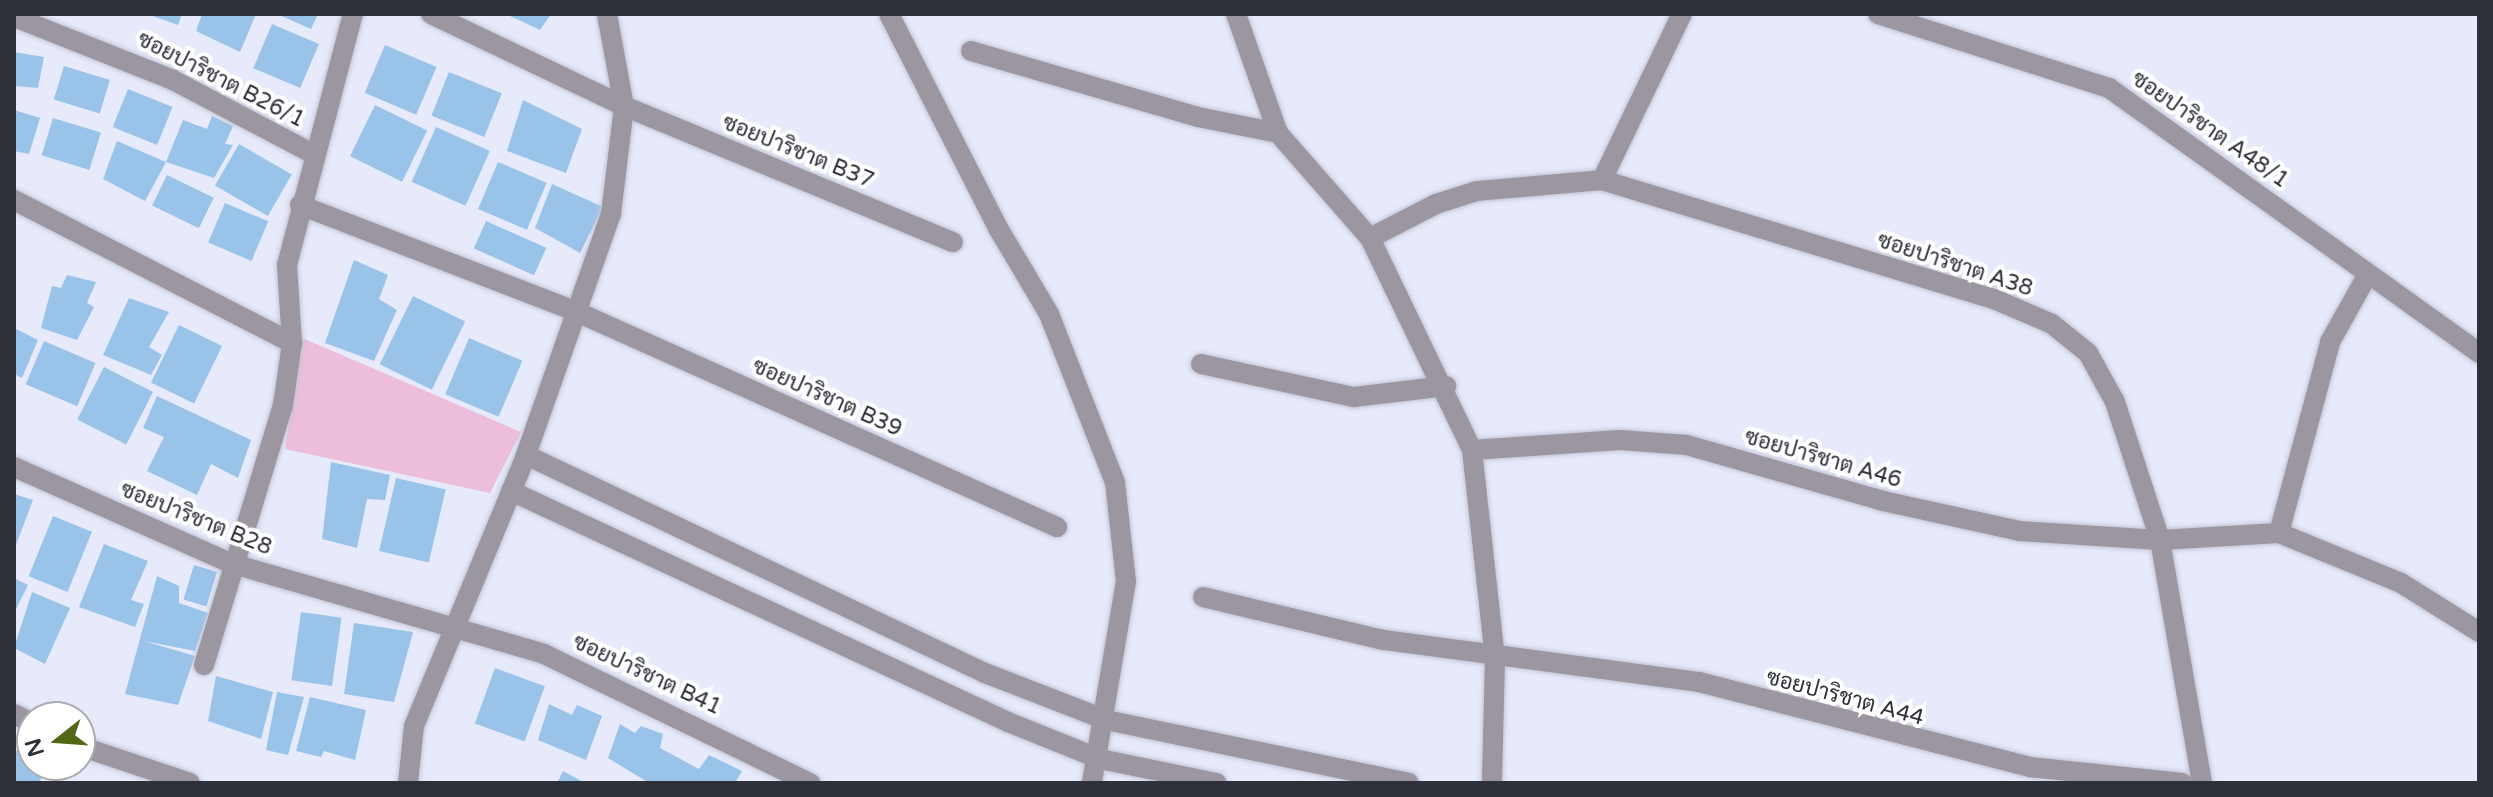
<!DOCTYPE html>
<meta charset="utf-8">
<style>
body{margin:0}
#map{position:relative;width:2493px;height:797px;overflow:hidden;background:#e7eafb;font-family:"Varela Round",Sarabun,sans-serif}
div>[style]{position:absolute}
.green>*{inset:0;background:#edbedb}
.building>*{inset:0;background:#9ac3ea;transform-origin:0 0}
.roads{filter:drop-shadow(0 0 2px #c2c5d4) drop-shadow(0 0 2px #c2c5d4)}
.minor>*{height:20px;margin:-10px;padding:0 10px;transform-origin:10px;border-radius:10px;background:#9c96a1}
span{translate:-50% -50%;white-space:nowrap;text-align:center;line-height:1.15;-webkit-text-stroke:8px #fff;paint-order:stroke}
.street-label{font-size:22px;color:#2e303a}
.frame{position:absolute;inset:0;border:16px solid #2e303a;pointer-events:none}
.north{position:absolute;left:16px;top:701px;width:80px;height:80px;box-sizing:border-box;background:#fff;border:2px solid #abacb0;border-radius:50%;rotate:253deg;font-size:22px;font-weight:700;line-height:32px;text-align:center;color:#2e303a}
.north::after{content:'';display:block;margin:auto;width:28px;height:36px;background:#536816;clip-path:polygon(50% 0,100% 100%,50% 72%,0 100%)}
</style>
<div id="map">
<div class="green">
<div style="clip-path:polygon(300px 337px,521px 432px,490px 493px,285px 449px)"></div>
</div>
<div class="building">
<div style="clip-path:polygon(147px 14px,182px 14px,178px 25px)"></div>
<div style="clip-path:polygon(202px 14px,256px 14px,240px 52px,196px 31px)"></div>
<div style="clip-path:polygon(277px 14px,318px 14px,311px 29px)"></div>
<div style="clip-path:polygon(506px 14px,551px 14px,540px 30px)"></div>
<div style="left:272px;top:24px;width:51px;height:48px;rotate:23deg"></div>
<div style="left:385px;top:45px;width:56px;height:52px;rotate:23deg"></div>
<div style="clip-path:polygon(14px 52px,44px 57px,38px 88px,14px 86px)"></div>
<div style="left:64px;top:66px;width:48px;height:35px;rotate:17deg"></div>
<div style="left:449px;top:72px;width:57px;height:47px;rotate:22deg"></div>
<div style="left:128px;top:89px;width:48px;height:41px;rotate:22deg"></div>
<div style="clip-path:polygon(523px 100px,582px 129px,566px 173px,507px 151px)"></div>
<div style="left:375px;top:105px;width:58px;height:57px;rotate:26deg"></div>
<div style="clip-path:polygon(14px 110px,40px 118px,29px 154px,14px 151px)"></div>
<div style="clip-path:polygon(212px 116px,233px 126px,225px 144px,233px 145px,214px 178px,166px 162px,183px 120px,207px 129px)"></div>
<div style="left:53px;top:118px;width:50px;height:39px;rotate:17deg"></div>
<div style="left:436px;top:127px;width:59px;height:60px;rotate:24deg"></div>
<div style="clip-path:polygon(117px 141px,166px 162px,145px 201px,103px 179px)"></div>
<div style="left:239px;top:144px;width:61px;height:48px;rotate:30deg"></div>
<div style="left:498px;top:162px;width:53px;height:51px;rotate:23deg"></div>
<div style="left:167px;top:175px;width:52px;height:34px;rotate:26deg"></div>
<div style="clip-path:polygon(552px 184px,603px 207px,580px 253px,535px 228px)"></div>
<div style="left:225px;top:203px;width:47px;height:43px;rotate:23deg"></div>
<div style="left:486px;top:221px;width:66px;height:30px;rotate:24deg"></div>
<div style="clip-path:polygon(354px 260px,388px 275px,379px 299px,397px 310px,374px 361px,325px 343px)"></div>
<div style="clip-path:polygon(67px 275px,96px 282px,87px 303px,94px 307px,77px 340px,41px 328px,52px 286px,61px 288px)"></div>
<div style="left:413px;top:296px;width:58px;height:76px;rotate:26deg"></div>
<div style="clip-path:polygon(129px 298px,169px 312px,149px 347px,162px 355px,151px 375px,103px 355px)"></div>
<div style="left:179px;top:325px;width:48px;height:64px;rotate:26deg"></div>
<div style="clip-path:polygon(14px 328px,38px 340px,22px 378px,14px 374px)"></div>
<div style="left:469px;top:338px;width:58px;height:61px;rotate:23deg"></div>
<div style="left:44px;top:341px;width:56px;height:47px;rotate:23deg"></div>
<div style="left:104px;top:367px;width:55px;height:59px;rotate:27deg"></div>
<div style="clip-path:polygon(157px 396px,251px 440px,238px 478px,211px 464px,197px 495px,147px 471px,164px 437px,143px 428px)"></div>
<div style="clip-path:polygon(331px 462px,390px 475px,385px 500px,367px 499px,357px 548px,322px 539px)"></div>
<div style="left:396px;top:478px;width:51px;height:75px;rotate:13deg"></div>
<div style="clip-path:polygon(14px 494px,33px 500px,14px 550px)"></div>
<div style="left:53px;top:516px;width:42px;height:65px;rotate:22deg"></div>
<div style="clip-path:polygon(104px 544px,148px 561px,131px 600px,144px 604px,135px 627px,79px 607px)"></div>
<div style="left:194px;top:565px;width:24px;height:36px;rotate:17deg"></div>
<div style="clip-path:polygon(157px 576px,179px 586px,179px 603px,208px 613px,195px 651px,144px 641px,195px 656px,178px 705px,125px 694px)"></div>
<div style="clip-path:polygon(14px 578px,28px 585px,14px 613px)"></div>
<div style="clip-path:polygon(32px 592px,70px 608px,45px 664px,14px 648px)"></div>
<div style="left:301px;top:612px;width:41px;height:69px;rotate:8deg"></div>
<div style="clip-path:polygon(354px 623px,413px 632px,394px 702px,344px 694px)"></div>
<div style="left:495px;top:668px;width:53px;height:59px;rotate:20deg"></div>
<div style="clip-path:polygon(216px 676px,273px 692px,261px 739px,208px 721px)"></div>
<div style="clip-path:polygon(277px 692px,304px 697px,288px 755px,266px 750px)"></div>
<div style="clip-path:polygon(310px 697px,366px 710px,355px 760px,324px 751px,321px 757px,296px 751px)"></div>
<div style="clip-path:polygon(549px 704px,572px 715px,577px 705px,602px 716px,586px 760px,538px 740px)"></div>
<div style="clip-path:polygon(620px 724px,635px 733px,641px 726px,663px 734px,660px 748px,699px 769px,709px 755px,742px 771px,735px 783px,649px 783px,608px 758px)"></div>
<div style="clip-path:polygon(28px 731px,32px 765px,48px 765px,39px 783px,14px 783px,14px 755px)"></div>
<div style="clip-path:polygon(563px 771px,585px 783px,557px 783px)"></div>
</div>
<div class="roads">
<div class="minor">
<div style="left:431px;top:14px;width:214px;rotate:25.5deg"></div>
<div style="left:624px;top:106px;width:356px;rotate:22.5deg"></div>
<div style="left:889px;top:14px;width:240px;rotate:63deg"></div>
<div style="left:998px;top:228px;width:100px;rotate:59.3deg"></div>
<div style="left:1049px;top:314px;width:180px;rotate:68.6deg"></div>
<div style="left:1115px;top:482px;width:100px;rotate:83.7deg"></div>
<div style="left:1126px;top:581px;width:205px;rotate:99.6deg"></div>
<div style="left:1236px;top:14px;width:126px;rotate:70.6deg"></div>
<div style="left:1278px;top:133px;width:140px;rotate:48.8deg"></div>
<div style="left:1370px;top:238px;width:235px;rotate:64.3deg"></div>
<div style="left:1472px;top:450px;width:209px;rotate:83.7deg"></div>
<div style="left:1495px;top:658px;width:125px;rotate:91.4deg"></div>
<div style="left:1878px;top:14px;width:243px;rotate:17.8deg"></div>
<div style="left:2109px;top:88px;width:455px;rotate:35.6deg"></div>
<div style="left:14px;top:17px;width:171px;rotate:21.6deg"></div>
<div style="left:173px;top:80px;width:161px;rotate:27.8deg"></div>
<div style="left:971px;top:51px;width:236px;rotate:16.2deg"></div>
<div style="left:1198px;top:117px;width:82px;rotate:11.3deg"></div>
<div style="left:1602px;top:180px;width:184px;rotate:-64.3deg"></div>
<div style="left:14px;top:200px;width:313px;rotate:27.2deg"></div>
<div style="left:300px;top:205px;width:297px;rotate:21.1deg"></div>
<div style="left:577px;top:312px;width:526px;rotate:24.13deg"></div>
<div style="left:1370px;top:238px;width:74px;rotate:-27.3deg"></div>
<div style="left:1436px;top:204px;width:43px;rotate:-17.6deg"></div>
<div style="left:1477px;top:191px;width:125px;rotate:-5deg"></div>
<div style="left:1602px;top:180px;width:410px;rotate:16.9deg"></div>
<div style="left:1994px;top:299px;width:63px;rotate:23.3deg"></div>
<div style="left:2052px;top:324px;width:46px;rotate:38.9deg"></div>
<div style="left:2088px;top:353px;width:56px;rotate:61.1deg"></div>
<div style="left:2115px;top:402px;width:145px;rotate:71.9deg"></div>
<div style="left:2160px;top:540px;width:247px;rotate:80.2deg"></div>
<div style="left:1201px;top:364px;width:157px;rotate:12.2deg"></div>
<div style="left:1354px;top:397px;width:93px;rotate:-6.8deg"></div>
<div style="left:1472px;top:450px;width:148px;rotate:-3.9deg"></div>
<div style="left:1620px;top:440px;width:67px;rotate:4.3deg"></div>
<div style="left:1687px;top:445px;width:204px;rotate:15.9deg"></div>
<div style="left:1883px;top:501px;width:139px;rotate:12.4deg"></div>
<div style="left:2019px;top:531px;width:141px;rotate:3.7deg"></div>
<div style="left:2160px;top:540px;width:119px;rotate:-3.4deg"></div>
<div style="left:2279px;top:533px;width:132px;rotate:22.3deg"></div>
<div style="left:2401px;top:583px;width:92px;rotate:32.1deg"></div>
<div style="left:526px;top:455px;width:508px;rotate:25.41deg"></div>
<div style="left:985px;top:673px;width:130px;rotate:21.2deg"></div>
<div style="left:1106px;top:720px;width:309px;rotate:11.7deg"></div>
<div style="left:14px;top:467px;width:240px;rotate:23.9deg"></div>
<div style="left:233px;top:564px;width:324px;rotate:16.1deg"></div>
<div style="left:544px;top:654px;width:296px;rotate:25.9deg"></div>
<div style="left:511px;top:491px;width:548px;rotate:24.93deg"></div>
<div style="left:1008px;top:722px;width:99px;rotate:21.9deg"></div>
<div style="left:1100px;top:759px;width:119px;rotate:11.6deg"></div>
<div style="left:2279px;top:533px;width:198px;rotate:-75deg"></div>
<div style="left:2330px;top:342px;width:78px;rotate:-60.8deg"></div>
<div style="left:1203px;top:597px;width:186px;rotate:13.4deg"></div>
<div style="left:1384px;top:640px;width:318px;rotate:7.6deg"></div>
<div style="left:1699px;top:682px;width:342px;rotate:14.4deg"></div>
<div style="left:2030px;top:767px;width:153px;rotate:6deg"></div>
<div style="left:204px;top:665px;width:272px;rotate:-73.1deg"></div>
<div style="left:283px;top:405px;width:63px;rotate:-81.7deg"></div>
<div style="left:292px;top:343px;width:78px;rotate:-93.7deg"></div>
<div style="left:287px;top:265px;width:260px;rotate:-75.3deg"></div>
<div style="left:14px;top:714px;width:20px;rotate:27deg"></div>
<div style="left:80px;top:746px;width:116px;rotate:18.6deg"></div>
<div style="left:408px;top:783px;width:57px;rotate:-84deg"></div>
<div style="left:414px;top:726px;width:293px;rotate:-67.5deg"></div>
<div style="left:526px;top:455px;width:256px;rotate:-70.6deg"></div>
<div style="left:611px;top:214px;width:109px;rotate:-83.1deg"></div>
<div style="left:624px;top:106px;width:94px;rotate:-100.5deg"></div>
</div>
</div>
<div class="street-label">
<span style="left:221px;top:80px;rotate:27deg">ซอยปาริชาต B26/1</span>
<span style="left:2210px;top:130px;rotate:35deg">ซอยปาริชาต A48/1</span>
<span style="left:798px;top:152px;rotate:22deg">ซอยปาริชาต B37</span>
<span style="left:1955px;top:265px;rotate:18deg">ซอยปาริชาต A38</span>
<span style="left:827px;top:398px;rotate:24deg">ซอยปาริชาต B39</span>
<span style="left:1823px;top:459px;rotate:16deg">ซอยปาริชาต A46</span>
<span style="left:196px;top:519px;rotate:22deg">ซอยปาริชาต B28</span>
<span style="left:647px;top:675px;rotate:25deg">ซอยปาริชาต B41</span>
<span style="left:1845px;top:698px;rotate:15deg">ซอยปาริชาต A44</span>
</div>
<div class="frame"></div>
<div class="north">N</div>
</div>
